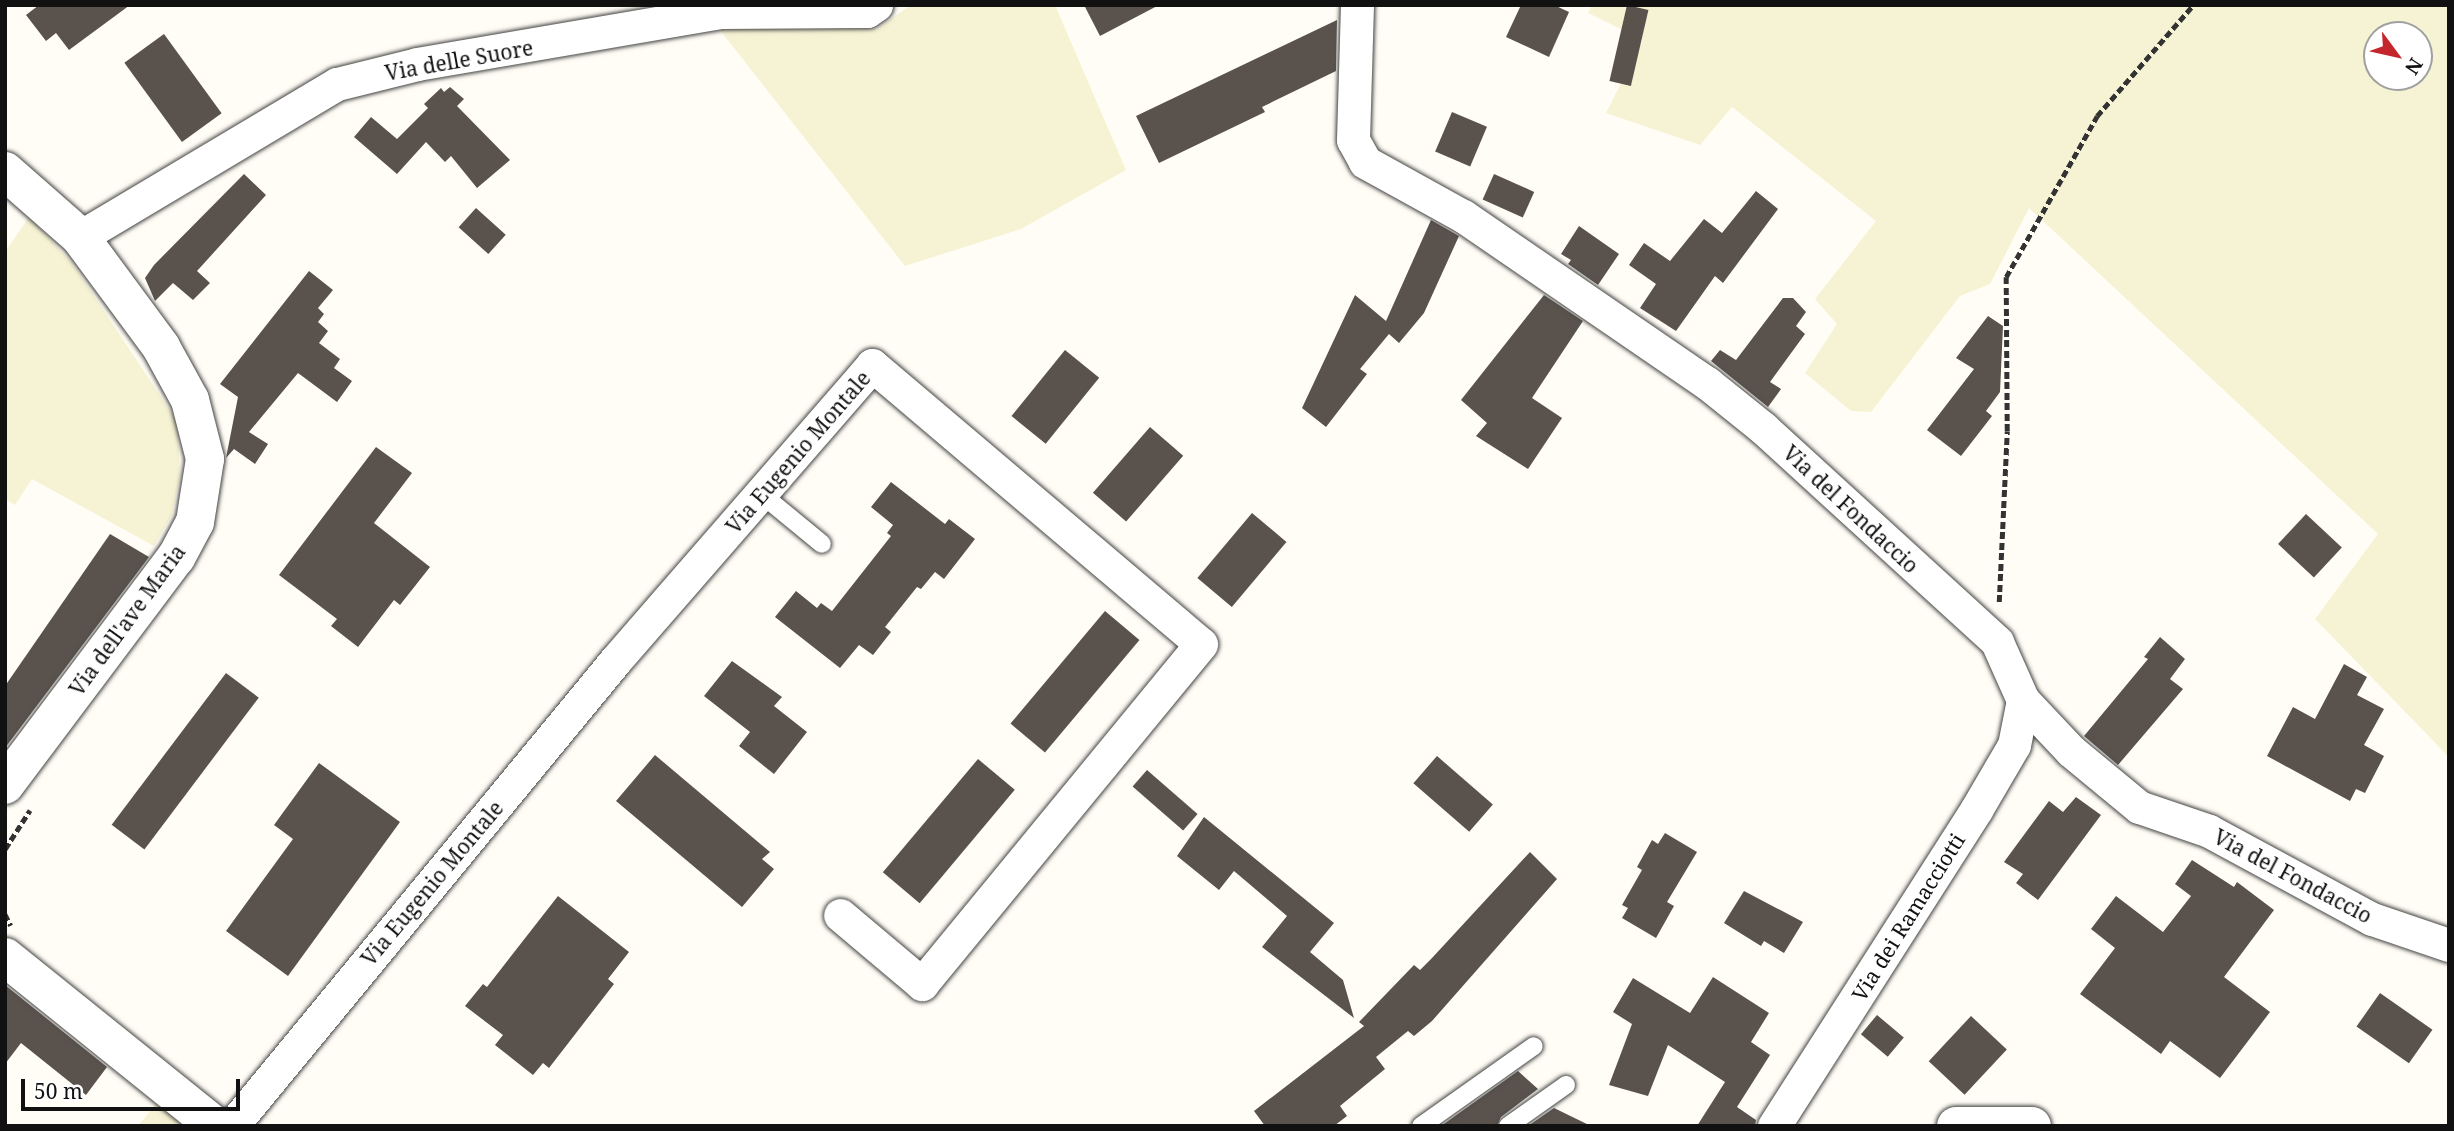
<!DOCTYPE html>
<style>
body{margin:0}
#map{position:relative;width:2454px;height:1131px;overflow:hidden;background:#fffdf5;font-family:"Noto Serif",serif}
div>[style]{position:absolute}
.farmland>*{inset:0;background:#f6f3d4}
.building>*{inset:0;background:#5a524d;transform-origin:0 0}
.path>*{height:4.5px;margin-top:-2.25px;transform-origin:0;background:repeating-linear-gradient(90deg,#333 0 7px,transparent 0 10.5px)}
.roads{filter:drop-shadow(0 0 2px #444) drop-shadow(0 0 2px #444)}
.service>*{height:18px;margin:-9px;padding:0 9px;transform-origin:9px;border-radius:9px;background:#fff}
.minor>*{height:33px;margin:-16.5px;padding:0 16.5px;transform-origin:16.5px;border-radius:16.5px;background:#fff}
.tertiary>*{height:38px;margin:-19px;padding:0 19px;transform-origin:19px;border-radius:19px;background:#fff}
span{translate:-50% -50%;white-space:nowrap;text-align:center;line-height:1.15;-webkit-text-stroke:7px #fff;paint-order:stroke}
.street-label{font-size:21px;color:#111}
.frame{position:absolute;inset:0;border:7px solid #111;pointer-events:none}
.north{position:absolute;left:2363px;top:21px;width:70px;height:70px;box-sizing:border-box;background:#fff;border:2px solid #a0a0a0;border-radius:50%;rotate:123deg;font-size:19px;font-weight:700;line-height:28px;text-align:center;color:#111}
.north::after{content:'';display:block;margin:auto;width:24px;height:32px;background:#c4262e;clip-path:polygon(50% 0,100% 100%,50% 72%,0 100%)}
.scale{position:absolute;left:21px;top:1079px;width:219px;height:32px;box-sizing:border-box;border:4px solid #111;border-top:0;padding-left:9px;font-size:21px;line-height:24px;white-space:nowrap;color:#111;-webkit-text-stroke:5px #fff;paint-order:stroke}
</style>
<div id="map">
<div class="farmland">
<div style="clip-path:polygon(911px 5px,1055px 5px,1126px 170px,1021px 229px,905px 266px,716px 25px,877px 29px)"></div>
<div style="clip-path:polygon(evenodd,1592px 5px,2449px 5px,2449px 757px,2315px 619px,2378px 534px,2029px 208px,1990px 284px,1960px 296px,1871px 412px,1851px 411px,1805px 373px,1837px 324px,1815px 299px,1876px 221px,1732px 107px,1700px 145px,1606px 113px,1643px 40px,1588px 13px,1592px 5px,2377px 35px,2419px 35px,2419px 77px,2377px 77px,2377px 35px)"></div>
<div style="clip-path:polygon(29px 217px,72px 263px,177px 421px,180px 476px,172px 515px,154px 546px,32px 479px,15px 505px,5px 499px,5px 252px)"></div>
<div style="clip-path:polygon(159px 1100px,192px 1126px,138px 1126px)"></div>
</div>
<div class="building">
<div style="clip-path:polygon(39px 5px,130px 5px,69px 50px,56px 33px,46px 41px,26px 15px)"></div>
<div style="clip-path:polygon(1084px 5px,1159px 5px,1100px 36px)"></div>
<div style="clip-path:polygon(1521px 5px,1554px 5px,1569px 12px,1549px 57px,1506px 37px)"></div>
<div style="left:1627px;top:5px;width:22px;height:78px;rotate:13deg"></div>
<div style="clip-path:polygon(1337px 20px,1336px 71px,1262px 107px,1265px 112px,1159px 163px,1136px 116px)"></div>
<div style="left:164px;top:34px;width:98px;height:49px;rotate:54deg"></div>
<div style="clip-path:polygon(450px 87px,464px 99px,457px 106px,510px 160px,477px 188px,451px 156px,445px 162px,426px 142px,397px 174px,354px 137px,371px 117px,397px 139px,428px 108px,424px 104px,441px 88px,444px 92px)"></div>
<div style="left:1452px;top:112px;width:38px;height:43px;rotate:23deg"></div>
<div style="clip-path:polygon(244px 174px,266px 195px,197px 271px,210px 283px,193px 300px,173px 283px,155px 301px,145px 278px,154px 265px)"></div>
<div style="left:1494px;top:174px;width:44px;height:28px;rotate:24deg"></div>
<div style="clip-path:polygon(1756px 191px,1778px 209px,1723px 283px,1715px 276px,1676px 331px,1640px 308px,1656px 284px,1629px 265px,1644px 243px,1670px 261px,1704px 219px,1722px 233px)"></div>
<div style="left:476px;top:208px;width:40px;height:26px;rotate:42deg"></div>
<div style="clip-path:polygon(1431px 220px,1459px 236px,1424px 313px,1399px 343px,1389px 334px,1360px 369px,1367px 374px,1326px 427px,1302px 408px,1355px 295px,1386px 321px)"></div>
<div style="clip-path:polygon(1579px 226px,1619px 254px,1598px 285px,1568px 264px,1571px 260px,1561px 254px)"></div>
<div style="clip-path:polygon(309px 271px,333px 290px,318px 308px,324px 314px,318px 322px,328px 331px,319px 343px,340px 359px,334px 368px,352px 381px,337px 402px,298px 373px,249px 432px,268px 444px,255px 464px,234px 449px,226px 458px,238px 397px,220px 384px)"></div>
<div style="clip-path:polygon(1544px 295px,1583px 321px,1532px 398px,1562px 418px,1528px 469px,1476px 436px,1487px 423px,1461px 400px)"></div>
<div style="clip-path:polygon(1783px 298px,1793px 298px,1806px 312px,1796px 326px,1805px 334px,1770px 382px,1781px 389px,1768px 407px,1711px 361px,1720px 350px,1736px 360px)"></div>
<div style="clip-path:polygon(1988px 316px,2003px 326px,2000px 392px,1986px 411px,1992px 416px,1961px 456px,1927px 430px,1974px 369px,1956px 358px)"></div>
<div style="left:1065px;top:350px;width:44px;height:85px;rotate:39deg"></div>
<div style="left:1150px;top:427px;width:44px;height:87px;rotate:41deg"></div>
<div style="clip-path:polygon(376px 447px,412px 473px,374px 523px,430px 567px,400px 605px,394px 600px,358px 647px,331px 626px,337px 619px,279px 575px)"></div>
<div style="clip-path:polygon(891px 482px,945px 524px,949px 519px,975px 539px,944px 579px,935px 572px,921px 589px,917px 587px,885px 627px,891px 632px,873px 655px,859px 645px,840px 668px,775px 617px,796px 591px,817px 608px,821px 603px,832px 611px,891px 536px,887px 533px,893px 525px,871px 507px)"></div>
<div style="left:1252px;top:513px;width:45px;height:85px;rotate:40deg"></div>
<div style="left:2306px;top:514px;width:49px;height:41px;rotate:43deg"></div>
<div style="clip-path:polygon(110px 534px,149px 557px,5px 748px,5px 686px)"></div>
<div style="left:1105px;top:611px;width:45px;height:147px;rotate:40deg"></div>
<div style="clip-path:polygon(2160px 637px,2185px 659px,2170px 679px,2183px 689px,2118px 765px,2084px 736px,2148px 659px,2144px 657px)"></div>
<div style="clip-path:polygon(732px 661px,782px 697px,774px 706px,807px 732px,774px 774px,739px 746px,750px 732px,704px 696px)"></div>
<div style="clip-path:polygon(2344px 664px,2367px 677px,2357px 695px,2384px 709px,2364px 745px,2384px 756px,2365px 793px,2356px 789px,2350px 801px,2267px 756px,2293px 707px,2315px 719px)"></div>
<div style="left:226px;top:673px;width:41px;height:190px;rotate:37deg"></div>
<div style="clip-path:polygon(655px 755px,770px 852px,762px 859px,774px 869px,742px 907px,616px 801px)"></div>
<div style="left:1437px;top:756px;width:74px;height:36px;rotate:41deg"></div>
<div style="left:978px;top:759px;width:48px;height:148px;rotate:40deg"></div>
<div style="clip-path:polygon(319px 763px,400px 822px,288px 976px,226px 931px,293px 839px,274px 825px)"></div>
<div style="left:1147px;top:770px;width:67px;height:22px;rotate:41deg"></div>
<div style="clip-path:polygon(2076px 797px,2101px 815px,2038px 900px,2016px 883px,2023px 874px,2004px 862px,2049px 801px,2063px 812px)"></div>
<div style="clip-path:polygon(1204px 817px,1334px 923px,1310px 952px,1343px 980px,1354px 1018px,1262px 947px,1287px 916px,1234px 871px,1219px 890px,1177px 856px)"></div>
<div style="clip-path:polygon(1665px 833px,1697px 852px,1667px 902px,1674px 906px,1656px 938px,1622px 918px,1628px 908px,1622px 905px,1642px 870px,1637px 867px,1652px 840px,1658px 844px)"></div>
<div style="clip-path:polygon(1530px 852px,1557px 879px,1432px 1021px,1414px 1036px,1408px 1031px,1376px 1057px,1385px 1069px,1340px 1106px,1347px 1116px,1334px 1126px,1265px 1126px,1254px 1111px,1364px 1026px,1359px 1022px,1414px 965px,1420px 970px,1432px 958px)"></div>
<div style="clip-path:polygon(2192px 860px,2234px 887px,2237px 882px,2274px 910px,2224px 977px,2270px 1012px,2220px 1078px,2170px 1041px,2161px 1054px,2080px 994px,2115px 948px,2091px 929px,2116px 896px,2163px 932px,2191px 896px,2175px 884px)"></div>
<div style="clip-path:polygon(1744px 891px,1803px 922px,1784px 953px,1764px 941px,1761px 946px,1724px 923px)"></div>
<div style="clip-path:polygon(558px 896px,629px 952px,608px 979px,614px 984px,549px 1068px,543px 1063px,533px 1075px,495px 1045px,503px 1035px,465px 1006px,483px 984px,487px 987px)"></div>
<div style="clip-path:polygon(1713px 977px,1769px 1013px,1751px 1042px,1770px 1055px,1737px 1107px,1756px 1120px,1755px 1126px,1697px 1126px,1725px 1082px,1668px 1045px,1648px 1096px,1609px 1085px,1632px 1024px,1613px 1012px,1633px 978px,1690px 1013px)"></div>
<div style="clip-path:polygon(5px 985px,107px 1067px,86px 1095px,21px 1043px,5px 1064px)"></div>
<div style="left:2380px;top:993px;width:64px;height:41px;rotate:35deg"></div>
<div style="left:1877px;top:1015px;width:35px;height:25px;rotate:40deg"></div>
<div style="left:1971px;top:1016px;width:49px;height:62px;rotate:43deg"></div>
<div style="clip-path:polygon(1518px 1071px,1538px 1089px,1501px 1117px,1497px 1126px,1441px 1126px)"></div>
<div style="clip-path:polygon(1554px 1108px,1591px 1126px,1528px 1126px)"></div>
</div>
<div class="path">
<div style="left:1999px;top:602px;width:171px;rotate:-87.3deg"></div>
<div style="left:2007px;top:431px;width:154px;rotate:-90.4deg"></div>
<div style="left:2006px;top:277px;width:185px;rotate:-60.5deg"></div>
<div style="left:2097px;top:116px;width:147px;rotate:-49.1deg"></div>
<div style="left:5px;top:849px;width:46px;rotate:-57.3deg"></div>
<div style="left:5px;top:914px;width:13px;rotate:63deg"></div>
</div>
<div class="roads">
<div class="service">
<div style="left:760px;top:493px;width:80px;rotate:39.4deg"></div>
<div style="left:1421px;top:1126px;width:138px;rotate:-35.3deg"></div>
<div style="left:1508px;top:1126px;width:71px;rotate:-35.3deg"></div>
</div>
<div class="minor">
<div style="left:1357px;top:5px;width:135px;rotate:91.7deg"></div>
<div style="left:1353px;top:140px;width:25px;rotate:61deg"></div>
<div style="left:1365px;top:162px;width:112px;rotate:28.9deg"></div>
<div style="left:1463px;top:216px;width:296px;rotate:34.4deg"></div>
<div style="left:1707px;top:383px;width:72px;rotate:38.8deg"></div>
<div style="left:1763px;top:428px;width:317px;rotate:42.4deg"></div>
<div style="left:1997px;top:642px;width:64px;rotate:65.9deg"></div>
<div style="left:2023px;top:700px;width:70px;rotate:46.7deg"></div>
<div style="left:2071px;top:751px;width:88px;rotate:39.5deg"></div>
<div style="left:2139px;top:807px;width:74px;rotate:18.9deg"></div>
<div style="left:2209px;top:831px;width:185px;rotate:28.4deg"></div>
<div style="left:2372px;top:919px;width:81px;rotate:18.7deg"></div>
<div style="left:80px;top:237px;width:299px;rotate:-30.8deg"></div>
<div style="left:337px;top:84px;width:82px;rotate:-14deg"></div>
<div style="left:417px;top:64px;width:308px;rotate:-9.7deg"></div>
<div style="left:721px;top:12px;width:146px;rotate:-0.4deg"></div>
<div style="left:867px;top:11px;width:11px;rotate:-34deg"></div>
<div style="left:232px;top:1126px;width:602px;rotate:-50.52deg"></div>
<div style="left:615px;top:661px;width:392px;rotate:-49deg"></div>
<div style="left:872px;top:365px;width:431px;rotate:40.3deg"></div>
<div style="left:1201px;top:644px;width:440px;rotate:129.4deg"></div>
<div style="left:922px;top:984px;width:107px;rotate:-139.9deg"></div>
<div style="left:1774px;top:1126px;width:375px;rotate:-57.4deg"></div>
<div style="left:1976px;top:810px;width:75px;rotate:-59.7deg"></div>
<div style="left:2014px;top:745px;width:46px;rotate:-78.7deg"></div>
</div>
<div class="tertiary">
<div style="left:5px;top:171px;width:100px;rotate:41.3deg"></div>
<div style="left:80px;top:237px;width:137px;rotate:53.6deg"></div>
<div style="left:161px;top:347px;width:60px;rotate:61.3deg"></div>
<div style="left:190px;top:400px;width:61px;rotate:75.7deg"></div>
<div style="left:205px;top:459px;width:64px;rotate:99deg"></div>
<div style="left:195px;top:522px;width:40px;rotate:118deg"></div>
<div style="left:176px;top:557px;width:285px;rotate:126.9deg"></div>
<div style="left:5px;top:957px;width:270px;rotate:38.8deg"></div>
<div style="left:1956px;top:1126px;width:76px"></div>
</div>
</div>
<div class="street-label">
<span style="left:459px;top:60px;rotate:-10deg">Via delle Suore</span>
<span style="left:798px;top:452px;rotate:-49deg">Via Eugenio Montale</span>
<span style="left:1851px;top:509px;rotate:43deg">Via del Fondaccio</span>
<span style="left:127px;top:620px;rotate:-54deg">Via dell'ave Maria</span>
<span style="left:2293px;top:876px;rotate:28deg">Via del Fondaccio</span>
<span style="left:432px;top:883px;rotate:-50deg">Via Eugenio Montale</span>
<span style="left:1908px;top:917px;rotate:-58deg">Via dei Ramacciotti</span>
</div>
<div class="frame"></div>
<div class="north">N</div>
<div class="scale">50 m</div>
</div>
